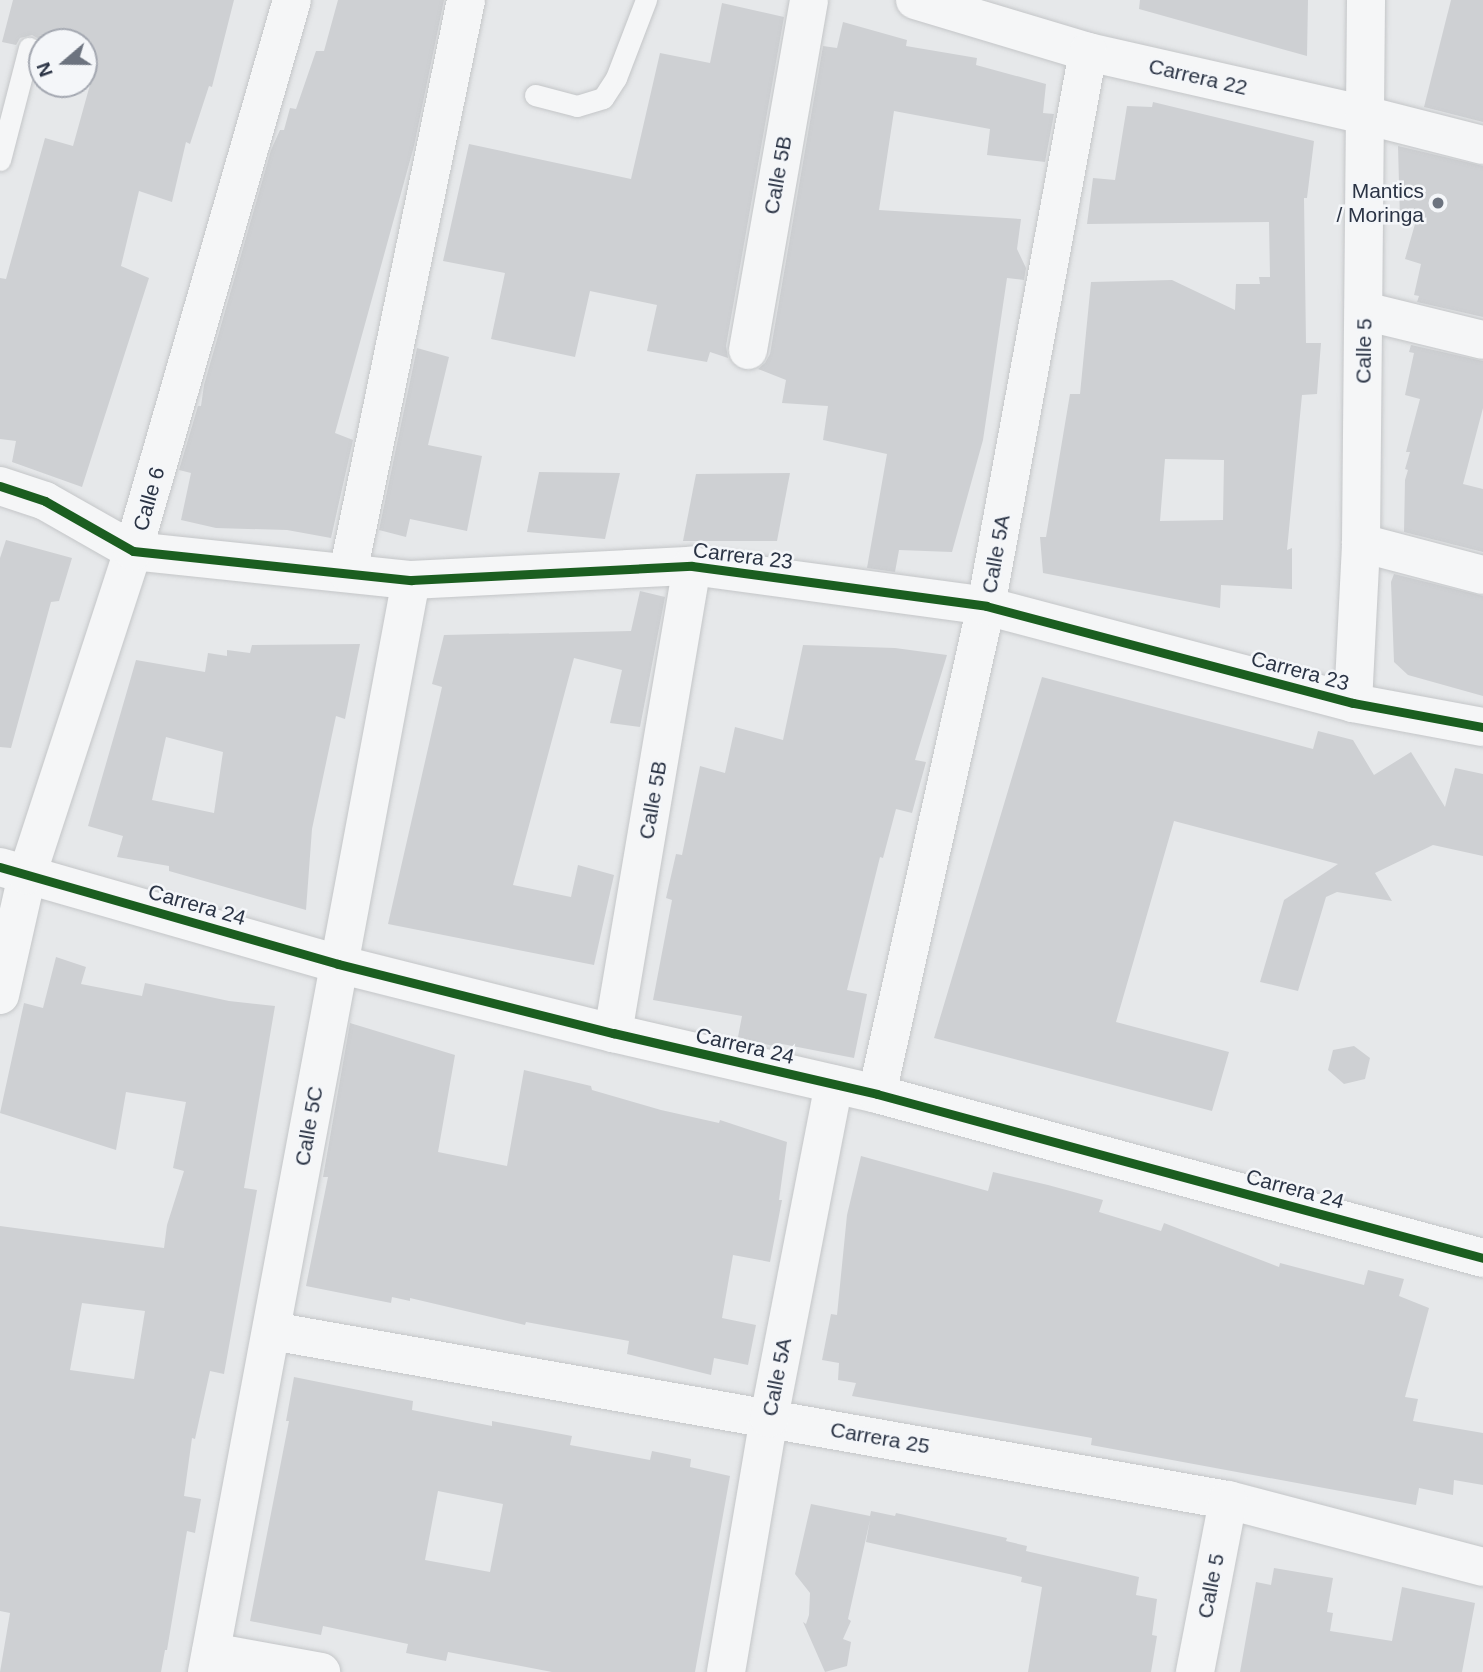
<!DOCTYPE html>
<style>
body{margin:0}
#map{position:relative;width:1483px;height:1672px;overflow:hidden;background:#e6e8ea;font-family:Arial,sans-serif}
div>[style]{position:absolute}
.building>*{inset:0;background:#ced0d3}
.roads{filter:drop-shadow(0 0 2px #c4c6c8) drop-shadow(0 0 2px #c4c6c8)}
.service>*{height:21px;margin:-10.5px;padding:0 10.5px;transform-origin:10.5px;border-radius:10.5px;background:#f5f6f7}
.minor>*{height:38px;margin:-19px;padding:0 19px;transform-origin:19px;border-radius:19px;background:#f5f6f7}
.cycleway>*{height:9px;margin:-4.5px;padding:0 4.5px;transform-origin:4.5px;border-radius:4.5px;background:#1b5e20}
.dots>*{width:19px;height:19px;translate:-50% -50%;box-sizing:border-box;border:4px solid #f4f6f9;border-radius:50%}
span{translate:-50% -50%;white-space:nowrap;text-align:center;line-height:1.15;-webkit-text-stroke:5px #f4f6f9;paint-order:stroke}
.street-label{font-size:21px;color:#2b3445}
.poi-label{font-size:21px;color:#2b3445}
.right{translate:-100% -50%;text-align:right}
.north{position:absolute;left:28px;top:28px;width:70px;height:70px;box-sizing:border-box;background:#f4f6f9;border:2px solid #a4a8b1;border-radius:50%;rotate:250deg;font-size:19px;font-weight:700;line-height:28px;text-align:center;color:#2b3445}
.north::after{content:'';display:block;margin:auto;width:24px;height:32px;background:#6c737f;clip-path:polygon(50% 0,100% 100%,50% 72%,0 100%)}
</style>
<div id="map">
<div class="building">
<div style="clip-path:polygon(13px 0,234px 0,212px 87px,209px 86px,190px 144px,186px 142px,172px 202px,139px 191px,121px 266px,149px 278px,82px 487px,12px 462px,16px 441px,0 439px,0 278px,6px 279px,45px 138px,73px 146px,96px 63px,84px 61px,84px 42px,42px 42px,42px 51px,39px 39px,32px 35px,20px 38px,16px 45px,2px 42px)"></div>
<div style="clip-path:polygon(338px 0,444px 0,414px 146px,335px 433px,353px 440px,331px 538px,287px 530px,216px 528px,181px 520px,191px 473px,179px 470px,198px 406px,201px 406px,204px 385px,271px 150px,280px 130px,284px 130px,290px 108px,296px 109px,316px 51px,324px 51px)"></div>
<div style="clip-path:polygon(1140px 0,1308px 0,1307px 56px,1139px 9px)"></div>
<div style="clip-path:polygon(1451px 0,1483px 0,1483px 122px,1424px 107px)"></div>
<div style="clip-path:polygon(722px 3px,784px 17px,726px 346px,728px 358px,710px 352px,707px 362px,647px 351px,657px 305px,590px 291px,575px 357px,491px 339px,505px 273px,443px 261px,469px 144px,631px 179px,660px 53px,710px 63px)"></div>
<div style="clip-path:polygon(843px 22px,907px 40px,906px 46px,977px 58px,976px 65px,1046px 84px,1043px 113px,1054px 114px,1045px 162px,987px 155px,990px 129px,894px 111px,879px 210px,1021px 219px,1017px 249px,1026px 268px,1024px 280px,1007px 278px,983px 440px,952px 552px,899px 550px,895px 572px,867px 568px,887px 454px,823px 440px,828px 406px,782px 403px,786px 380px,758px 369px,765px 363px,770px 354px,823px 46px,837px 48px)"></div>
<div style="clip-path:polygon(evenodd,1153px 102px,1314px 141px,1307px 198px,1304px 198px,1306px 343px,1321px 343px,1317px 394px,1302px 395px,1287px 550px,1292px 548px,1292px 589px,1221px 585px,1220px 608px,1043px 573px,1040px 537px,1046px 537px,1070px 394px,1080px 394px,1091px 282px,1172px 280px,1235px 310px,1236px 284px,1260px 284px,1259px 277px,1270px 277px,1269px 222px,1087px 224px,1093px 178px,1115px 180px,1127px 106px,1152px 107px,1153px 102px,1165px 459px,1224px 460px,1223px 520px,1160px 521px,1165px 459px)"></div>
<div style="clip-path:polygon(1398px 146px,1483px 166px,1483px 317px,1417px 302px,1419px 296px,1414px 295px,1421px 264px,1405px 259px,1415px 224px,1400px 221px)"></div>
<div style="clip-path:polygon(1411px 345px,1483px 361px,1483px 408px,1463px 484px,1483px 489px,1483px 552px,1404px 532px,1405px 480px,1408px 470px,1405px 469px,1410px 452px,1406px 452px,1420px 399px,1405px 395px,1414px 353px,1409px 352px)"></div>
<div style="clip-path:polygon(417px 348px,449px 357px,428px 445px,482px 456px,467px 531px,410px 519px,406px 537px,379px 530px)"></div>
<div style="clip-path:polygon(539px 472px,620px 473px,605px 539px,527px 532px)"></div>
<div style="clip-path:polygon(790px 473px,777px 541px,683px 541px,696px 474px)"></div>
<div style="clip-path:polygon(6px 540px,72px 558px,59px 601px,51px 602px,11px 748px,0 747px,0 558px)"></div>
<div style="clip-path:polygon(1394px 574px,1483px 596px,1483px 696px,1408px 675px,1394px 662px,1391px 582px)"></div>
<div style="clip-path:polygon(640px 591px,665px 597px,640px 727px,610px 723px,622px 670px,574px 658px,513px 885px,571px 897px,578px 865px,614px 875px,594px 965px,388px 924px,442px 687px,432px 684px,444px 635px,631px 631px)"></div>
<div style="clip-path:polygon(evenodd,360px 644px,345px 719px,336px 716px,312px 829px,306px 910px,169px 871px,169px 866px,117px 857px,123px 836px,88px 826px,136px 660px,205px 672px,208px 653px,227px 656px,227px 650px,250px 653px,252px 645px,360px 644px,166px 737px,223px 752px,214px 813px,152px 800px,166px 737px)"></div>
<div style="clip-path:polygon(803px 645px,895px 648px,947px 655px,915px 760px,926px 762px,912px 813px,896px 809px,883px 858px,880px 857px,847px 990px,867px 994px,854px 1058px,777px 1043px,777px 1047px,738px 1037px,742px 1016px,653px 1000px,672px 900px,666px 898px,676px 854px,682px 855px,700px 766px,725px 773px,735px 727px,783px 740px)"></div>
<div style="clip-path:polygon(1042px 677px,1313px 749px,1318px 731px,1353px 740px,1374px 775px,1411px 752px,1445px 807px,1455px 768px,1483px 774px,1483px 856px,1433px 845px,1375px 873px,1392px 901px,1337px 892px,1326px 897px,1298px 991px,1260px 982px,1284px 900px,1338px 864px,1174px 821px,1116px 1022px,1229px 1052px,1212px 1111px,934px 1038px)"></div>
<div style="clip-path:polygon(evenodd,56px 957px,86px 967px,81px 984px,142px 996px,145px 983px,229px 1001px,275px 1006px,244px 1188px,257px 1190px,224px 1374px,210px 1371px,195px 1439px,192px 1438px,184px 1496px,201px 1499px,195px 1533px,187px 1531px,167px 1650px,165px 1650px,161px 1672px,0 1672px,10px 1613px,0 1611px,0 1226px,164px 1248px,167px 1225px,184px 1171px,173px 1168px,186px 1102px,126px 1092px,116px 1150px,0 1113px,24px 1003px,43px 1008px,56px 957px,82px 1303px,145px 1311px,134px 1379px,70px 1370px,82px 1303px)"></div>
<div style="clip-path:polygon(350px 1023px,455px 1055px,438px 1152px,507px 1166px,524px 1070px,591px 1086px,592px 1090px,661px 1110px,719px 1123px,720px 1120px,787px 1142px,779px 1200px,782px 1200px,770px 1262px,733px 1255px,722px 1318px,756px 1325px,748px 1365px,714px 1358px,711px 1375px,627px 1354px,629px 1341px,526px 1322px,525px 1325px,410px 1298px,410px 1301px,392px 1297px,391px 1303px,306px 1286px,328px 1177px,323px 1177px)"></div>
<div style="clip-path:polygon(1354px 1046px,1370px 1058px,1365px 1079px,1344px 1084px,1328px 1070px,1333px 1050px)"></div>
<div style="clip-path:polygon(861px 1156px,988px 1191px,993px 1172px,1048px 1185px,1103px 1200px,1099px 1212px,1161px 1231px,1164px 1223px,1279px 1267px,1280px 1263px,1364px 1285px,1368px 1270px,1404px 1279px,1399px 1296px,1429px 1308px,1405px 1397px,1418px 1399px,1413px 1421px,1483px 1433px,1483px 1485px,1454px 1480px,1453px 1495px,1419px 1488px,1416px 1505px,1091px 1445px,1092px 1438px,852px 1396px,856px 1383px,838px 1380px,839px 1363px,822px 1360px,831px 1314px,837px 1315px,847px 1215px)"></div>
<div style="clip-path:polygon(evenodd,294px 1377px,413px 1401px,412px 1410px,492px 1426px,492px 1421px,572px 1436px,570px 1445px,650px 1460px,652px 1451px,691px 1459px,690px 1467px,730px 1476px,695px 1672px,552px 1672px,448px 1652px,446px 1661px,406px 1653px,408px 1644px,323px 1626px,321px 1635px,250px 1621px,289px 1421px,286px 1421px,294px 1377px,438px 1491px,503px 1504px,490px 1572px,425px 1560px,438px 1491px)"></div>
<div style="clip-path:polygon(811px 1504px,870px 1516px,871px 1511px,895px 1516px,896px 1513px,1007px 1538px,1006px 1541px,1027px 1546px,1026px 1551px,1139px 1577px,1136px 1595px,1157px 1599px,1152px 1635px,1157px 1636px,1151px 1672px,1028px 1672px,1042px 1587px,1021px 1582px,1022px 1577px,866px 1542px,870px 1520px,848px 1619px,851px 1621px,843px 1639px,851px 1642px,847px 1666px,825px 1672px,803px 1622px,806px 1624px,809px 1615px,810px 1593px,795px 1574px)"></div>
<div style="clip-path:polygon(1274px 1568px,1333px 1578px,1327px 1612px,1333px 1613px,1330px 1631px,1392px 1641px,1402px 1587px,1475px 1603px,1462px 1672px,1240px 1672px,1256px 1582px,1271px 1585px)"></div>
</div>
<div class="roads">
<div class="service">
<div style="left:535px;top:95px;width:43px;rotate:14.7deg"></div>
<div style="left:577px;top:106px;width:27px;rotate:-17deg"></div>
<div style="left:603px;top:98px;width:24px;rotate:-57deg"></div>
<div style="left:616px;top:78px;width:84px;rotate:-69deg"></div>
<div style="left:0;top:160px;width:116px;rotate:-75.5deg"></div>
</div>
<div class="minor">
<div style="left:915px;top:0;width:181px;rotate:16.7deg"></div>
<div style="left:1088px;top:52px;width:284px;rotate:12.8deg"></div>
<div style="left:1365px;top:115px;width:122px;rotate:14.3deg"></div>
<div style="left:1364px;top:311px;width:122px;rotate:13.7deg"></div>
<div style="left:748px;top:350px;width:355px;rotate:-80.1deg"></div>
<div style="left:0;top:486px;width:47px;rotate:18.4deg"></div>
<div style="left:45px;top:501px;width:101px;rotate:29.6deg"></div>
<div style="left:133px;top:551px;width:280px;rotate:6deg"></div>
<div style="left:411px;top:580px;width:281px;rotate:-2.9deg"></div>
<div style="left:692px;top:566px;width:297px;rotate:7.7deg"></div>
<div style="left:986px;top:606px;width:380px;rotate:14.8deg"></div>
<div style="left:1353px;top:703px;width:132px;rotate:10.5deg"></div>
<div style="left:1361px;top:543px;width:126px;rotate:14.7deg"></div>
<div style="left:348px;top:573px;width:585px;rotate:-78.36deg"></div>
<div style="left:1353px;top:703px;width:160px;rotate:-87.1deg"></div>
<div style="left:1361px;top:543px;width:543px;rotate:-89.47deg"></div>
<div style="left:0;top:867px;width:352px;rotate:16deg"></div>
<div style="left:338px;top:964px;width:284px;rotate:14.1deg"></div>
<div style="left:613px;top:1033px;width:271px;rotate:13deg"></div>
<div style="left:877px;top:1094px;width:628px;rotate:15.14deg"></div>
<div style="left:0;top:995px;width:123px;rotate:-77.3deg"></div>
<div style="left:27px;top:875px;width:341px;rotate:-71.9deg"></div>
<div style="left:133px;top:551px;width:573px;rotate:-73.9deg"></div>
<div style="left:613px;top:1033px;width:474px;rotate:-80.4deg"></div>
<div style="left:877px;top:1094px;width:500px;rotate:-77.41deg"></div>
<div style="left:986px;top:606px;width:563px;rotate:-79.57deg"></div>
<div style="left:272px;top:1331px;width:971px;rotate:10.03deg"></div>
<div style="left:1228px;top:1500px;width:264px;rotate:14.7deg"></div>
<div style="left:211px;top:1652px;width:112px;rotate:10.3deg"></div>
<div style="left:207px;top:1672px;width:1111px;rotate:-79.42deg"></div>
<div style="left:726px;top:1672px;width:258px;rotate:-80.4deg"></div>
<div style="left:769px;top:1418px;width:340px;rotate:-79deg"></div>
<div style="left:1195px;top:1672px;width:175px;rotate:-79.1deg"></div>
</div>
</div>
<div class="cycleway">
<div style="left:0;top:486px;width:47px;rotate:18.4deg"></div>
<div style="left:45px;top:501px;width:101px;rotate:29.6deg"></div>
<div style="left:133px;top:551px;width:280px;rotate:6deg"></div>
<div style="left:411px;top:580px;width:281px;rotate:-2.9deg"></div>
<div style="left:692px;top:566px;width:297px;rotate:7.7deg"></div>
<div style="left:986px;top:606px;width:380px;rotate:14.8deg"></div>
<div style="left:1353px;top:703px;width:132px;rotate:10.5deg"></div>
<div style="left:0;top:867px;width:352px;rotate:16deg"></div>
<div style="left:338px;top:964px;width:284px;rotate:14.1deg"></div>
<div style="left:613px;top:1033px;width:271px;rotate:13deg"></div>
<div style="left:877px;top:1094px;width:628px;rotate:15.14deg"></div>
</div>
<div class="dots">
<div style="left:1438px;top:203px;background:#6c737f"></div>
</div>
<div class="street-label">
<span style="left:1198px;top:77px;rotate:13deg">Carrera 22</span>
<span style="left:778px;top:175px;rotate:-80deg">Calle 5B</span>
<span style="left:1364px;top:351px;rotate:-89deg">Calle 5</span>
<span style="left:149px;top:499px;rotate:-74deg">Calle 6</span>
<span style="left:996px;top:554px;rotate:-80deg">Calle 5A</span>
<span style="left:743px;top:556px;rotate:7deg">Carrera 23</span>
<span style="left:1300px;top:671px;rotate:15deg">Carrera 23</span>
<span style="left:653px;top:800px;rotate:-80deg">Calle 5B</span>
<span style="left:197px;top:905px;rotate:16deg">Carrera 24</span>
<span style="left:745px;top:1046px;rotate:13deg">Carrera 24</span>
<span style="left:309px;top:1126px;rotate:-80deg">Calle 5C</span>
<span style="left:1295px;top:1189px;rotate:15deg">Carrera 24</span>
<span style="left:777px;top:1377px;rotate:-79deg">Calle 5A</span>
<span style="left:880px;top:1438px;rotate:10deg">Carrera 25</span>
<span style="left:1211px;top:1586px;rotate:-79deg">Calle 5</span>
</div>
<div class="poi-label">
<span class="right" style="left:1424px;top:203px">Mantics<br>/ Moringa</span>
</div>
<div class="north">N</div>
</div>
